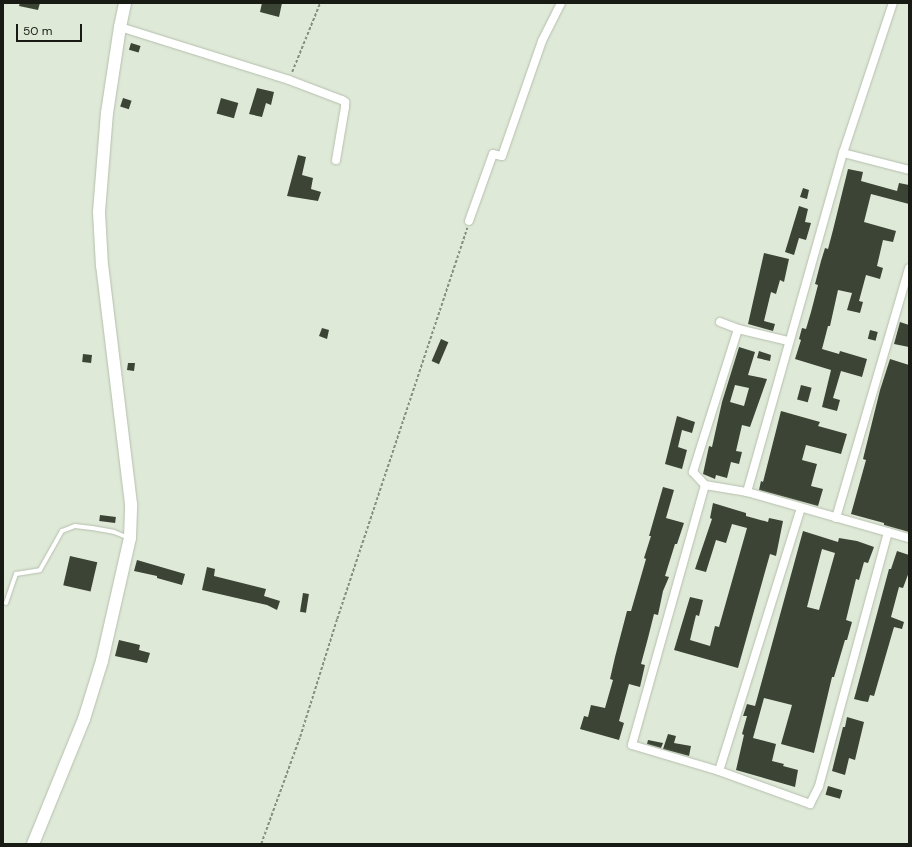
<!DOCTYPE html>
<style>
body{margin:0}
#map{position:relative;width:912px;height:847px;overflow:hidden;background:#dfe9d7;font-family:"DM Sans",sans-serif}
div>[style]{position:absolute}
.building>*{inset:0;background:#3c4435;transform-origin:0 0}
.path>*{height:1.5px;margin-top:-0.75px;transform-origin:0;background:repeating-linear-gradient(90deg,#878e81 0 3px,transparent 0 5px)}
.roads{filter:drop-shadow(0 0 1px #b5bfae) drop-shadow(0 0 1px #b5bfae)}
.service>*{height:4px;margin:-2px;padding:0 2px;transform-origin:2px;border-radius:2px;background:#fff}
.minor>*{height:8px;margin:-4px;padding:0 4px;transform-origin:4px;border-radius:4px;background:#fff}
.secondary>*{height:12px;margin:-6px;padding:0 6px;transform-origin:6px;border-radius:6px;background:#fff}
span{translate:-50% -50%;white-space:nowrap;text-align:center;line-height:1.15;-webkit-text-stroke:4px #dfe9d7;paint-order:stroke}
.frame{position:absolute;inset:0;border:4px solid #171b14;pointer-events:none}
.scale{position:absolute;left:16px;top:24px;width:66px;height:18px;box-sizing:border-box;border:2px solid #171b14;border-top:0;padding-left:5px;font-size:12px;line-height:14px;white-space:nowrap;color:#171b14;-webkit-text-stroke:3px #dfe9d7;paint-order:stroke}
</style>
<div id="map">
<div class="building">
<div style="clip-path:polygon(20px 3px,40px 3px,38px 10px,19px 6px)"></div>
<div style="clip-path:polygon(262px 3px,282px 3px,279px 17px,260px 12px)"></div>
<div style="left:131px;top:43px;width:10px;height:7px;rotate:17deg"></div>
<div style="clip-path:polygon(257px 88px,274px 92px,271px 105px,266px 103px,262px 117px,249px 114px)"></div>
<div style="left:123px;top:98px;width:9px;height:9px;rotate:18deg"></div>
<div style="left:221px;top:98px;width:18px;height:16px;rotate:16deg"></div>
<div style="clip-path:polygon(298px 155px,306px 157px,302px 175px,313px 178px,311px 189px,321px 192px,318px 201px,287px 196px)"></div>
<div style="clip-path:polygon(848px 169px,863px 172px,861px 181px,897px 191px,899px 183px,909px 185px,909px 204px,871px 194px,864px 222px,896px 231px,893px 242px,883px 240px,877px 266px,883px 268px,880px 279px,866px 275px,859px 301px,863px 302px,860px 313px,847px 310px,852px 293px,838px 290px,830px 326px,828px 326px,822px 349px,839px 354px,840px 351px,867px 359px,862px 377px,841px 371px,833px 398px,840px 400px,837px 411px,822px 407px,831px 370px,795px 359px,801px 340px,799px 339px,802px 328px,806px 329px,811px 312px,818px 285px,815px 284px,821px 261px,825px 248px,828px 249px,833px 230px)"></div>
<div style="clip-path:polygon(803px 188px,809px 190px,807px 199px,800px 197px)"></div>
<div style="clip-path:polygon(799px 206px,808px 209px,805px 222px,811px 223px,806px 240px,799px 238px,794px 255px,785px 252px)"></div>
<div style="clip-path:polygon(764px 253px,789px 259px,784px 282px,780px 280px,776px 294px,771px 292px,764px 321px,775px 324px,773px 331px,748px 324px)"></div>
<div style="clip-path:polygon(900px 322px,909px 325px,909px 347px,894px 344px)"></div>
<div style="clip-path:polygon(322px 328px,329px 330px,327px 339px,319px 336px)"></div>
<div style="left:870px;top:330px;width:8px;height:9px;rotate:14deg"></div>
<div style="left:441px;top:339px;width:8px;height:24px;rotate:23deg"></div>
<div style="clip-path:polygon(evenodd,739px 347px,755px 352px,748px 375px,767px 379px,750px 427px,742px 425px,736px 451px,742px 452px,739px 464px,731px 462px,727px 478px,716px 475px,715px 479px,703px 474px,709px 446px,712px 447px,722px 402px,739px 347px,735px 385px,749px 388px,744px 406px,730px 402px,735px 385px)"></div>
<div style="clip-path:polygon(759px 351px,771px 355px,770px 361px,757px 358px)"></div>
<div style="left:83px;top:354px;width:9px;height:8px;rotate:6deg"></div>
<div style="clip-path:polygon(890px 359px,909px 365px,909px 532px,884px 525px,884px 523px,851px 514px,866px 460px,863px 459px,880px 390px)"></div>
<div style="clip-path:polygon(128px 363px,135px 363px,134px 371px,127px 370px)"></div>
<div style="left:801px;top:385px;width:11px;height:15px;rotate:15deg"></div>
<div style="clip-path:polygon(781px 411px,820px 422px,818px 426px,847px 434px,841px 454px,806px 445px,802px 460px,817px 464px,811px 486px,823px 489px,818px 506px,759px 490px,761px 481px,763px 482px)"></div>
<div style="clip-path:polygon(677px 416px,695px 422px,692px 433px,682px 430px,678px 447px,687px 450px,682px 469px,665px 464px)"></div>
<div style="clip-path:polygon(663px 487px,674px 490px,666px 518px,684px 523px,677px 544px,675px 544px,665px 576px,669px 577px,663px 591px,658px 615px,654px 614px,648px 638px,641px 664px,645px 665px,640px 687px,629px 684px,619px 721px,624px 723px,619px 740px,580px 729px,584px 716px,588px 717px,591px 705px,605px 708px,613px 680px,610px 679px,615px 657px,627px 611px,631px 611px,646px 559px,644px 558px,651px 536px,649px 536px)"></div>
<div style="clip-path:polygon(713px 503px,746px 513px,746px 516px,768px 522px,769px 518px,783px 521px,776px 556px,770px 554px,738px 668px,674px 650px,690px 597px,703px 600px,699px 616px,696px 615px,690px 640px,710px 646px,715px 626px,719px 627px,747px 528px,732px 524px,726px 543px,716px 540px,706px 572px,695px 569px,712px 519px,710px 518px)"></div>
<div style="left:100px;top:515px;width:16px;height:6px;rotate:7deg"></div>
<div style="clip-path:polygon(evenodd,803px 531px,838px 542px,839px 538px,857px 541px,874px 547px,868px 563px,864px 562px,859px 580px,856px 579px,846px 620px,852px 622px,847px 640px,845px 640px,834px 677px,832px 677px,814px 753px,781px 744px,792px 705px,764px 698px,753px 738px,776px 744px,772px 761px,784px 764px,783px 766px,798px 770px,795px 787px,736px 770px,744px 735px,742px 734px,747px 716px,743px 716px,747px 704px,755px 706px,803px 531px,822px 549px,835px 553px,819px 610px,807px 607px,822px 549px)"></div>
<div style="clip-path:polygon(897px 551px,909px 555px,909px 572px,903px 588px,899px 587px,891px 617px,904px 622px,902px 629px,894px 627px,874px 696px,870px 695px,868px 702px,862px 701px,854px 699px,856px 692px,889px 569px,891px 569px)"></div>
<div style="left:70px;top:556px;width:28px;height:30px;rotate:13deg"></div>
<div style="clip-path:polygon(137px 560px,185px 574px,182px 585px,157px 578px,157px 576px,134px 571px)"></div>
<div style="clip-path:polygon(207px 567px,215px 569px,214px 576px,266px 589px,264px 596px,280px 601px,277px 610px,267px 605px,202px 590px)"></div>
<div style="left:303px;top:593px;width:6px;height:19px;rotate:9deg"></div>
<div style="clip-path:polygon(119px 640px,140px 645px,139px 650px,150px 653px,147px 663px,115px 656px)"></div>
<div style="clip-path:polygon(847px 717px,864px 722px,855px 760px,849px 758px,845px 775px,832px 771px,843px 727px,845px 727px)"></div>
<div style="clip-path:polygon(668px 734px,676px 736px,674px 743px,691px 746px,689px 756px,663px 749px)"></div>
<div style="clip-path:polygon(648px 740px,663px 743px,661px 748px,647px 744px)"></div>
<div style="left:828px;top:786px;width:15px;height:9px;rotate:16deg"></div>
</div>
<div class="path">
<div style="left:292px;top:72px;width:74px;rotate:-67.9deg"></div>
<div style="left:261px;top:844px;width:114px;rotate:-70deg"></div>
<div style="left:300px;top:737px;width:124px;rotate:-72.6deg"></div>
<div style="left:337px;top:619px;width:412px;rotate:-71.6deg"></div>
</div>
<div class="roads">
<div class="service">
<div style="left:6px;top:603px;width:31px;rotate:-71deg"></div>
<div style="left:16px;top:574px;width:24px;rotate:-9deg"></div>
<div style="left:40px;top:570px;width:45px;rotate:-60.6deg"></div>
<div style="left:62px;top:531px;width:14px;rotate:-21deg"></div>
<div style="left:75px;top:526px;width:17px;rotate:7deg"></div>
<div style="left:92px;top:528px;width:22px;rotate:10deg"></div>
<div style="left:114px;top:532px;width:16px;rotate:22deg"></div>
</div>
<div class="minor">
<div style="left:120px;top:27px;width:177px;rotate:17.4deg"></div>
<div style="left:289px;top:80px;width:57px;rotate:20.7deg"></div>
<div style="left:342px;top:100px;width:4px;rotate:34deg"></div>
<div style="left:345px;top:102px;width:5px;rotate:90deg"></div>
<div style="left:345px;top:107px;width:54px;rotate:99.6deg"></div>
<div style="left:843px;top:153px;width:158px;rotate:-71.6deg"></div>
<div style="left:469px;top:221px;width:71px;rotate:-70.3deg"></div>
<div style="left:493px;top:154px;width:9px;rotate:13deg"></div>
<div style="left:502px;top:156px;width:122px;rotate:-70.8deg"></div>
<div style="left:542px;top:41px;width:42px;rotate:-63.4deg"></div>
<div style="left:720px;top:322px;width:19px;rotate:21deg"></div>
<div style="left:738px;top:329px;width:51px;rotate:13.5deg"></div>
<div style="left:738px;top:329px;width:150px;rotate:107.5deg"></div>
<div style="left:693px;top:472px;width:18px;rotate:47deg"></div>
<div style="left:705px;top:485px;width:43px;rotate:9.5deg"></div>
<div style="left:747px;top:492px;width:168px;rotate:15.9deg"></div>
<div style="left:705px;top:485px;width:270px;rotate:105.7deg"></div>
<div style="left:632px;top:745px;width:91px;rotate:16.6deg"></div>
<div style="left:719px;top:771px;width:97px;rotate:19.9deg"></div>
<div style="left:810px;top:804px;width:20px;rotate:-63deg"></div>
<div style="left:819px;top:786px;width:263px;rotate:-74.8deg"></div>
<div style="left:747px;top:492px;width:352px;rotate:-74.2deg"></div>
<div style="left:843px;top:153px;width:68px;rotate:14.4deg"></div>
<div style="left:836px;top:518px;width:260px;rotate:-73.7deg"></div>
<div style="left:719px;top:771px;width:275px;rotate:-72.7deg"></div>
</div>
<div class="secondary">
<div style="left:33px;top:844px;width:135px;rotate:-67.8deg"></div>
<div style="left:84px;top:719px;width:61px;rotate:-72.8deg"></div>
<div style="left:102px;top:661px;width:126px;rotate:-77.2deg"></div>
<div style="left:130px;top:538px;width:34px;rotate:-88deg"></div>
<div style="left:131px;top:504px;width:240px;rotate:-96.9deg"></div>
<div style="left:102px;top:266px;width:54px;rotate:-93.2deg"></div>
<div style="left:99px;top:212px;width:99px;rotate:-85.4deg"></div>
<div style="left:107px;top:113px;width:87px;rotate:-81.4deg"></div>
<div style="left:120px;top:27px;width:25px;rotate:-78deg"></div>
</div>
</div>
<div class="frame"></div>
<div class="scale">50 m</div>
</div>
